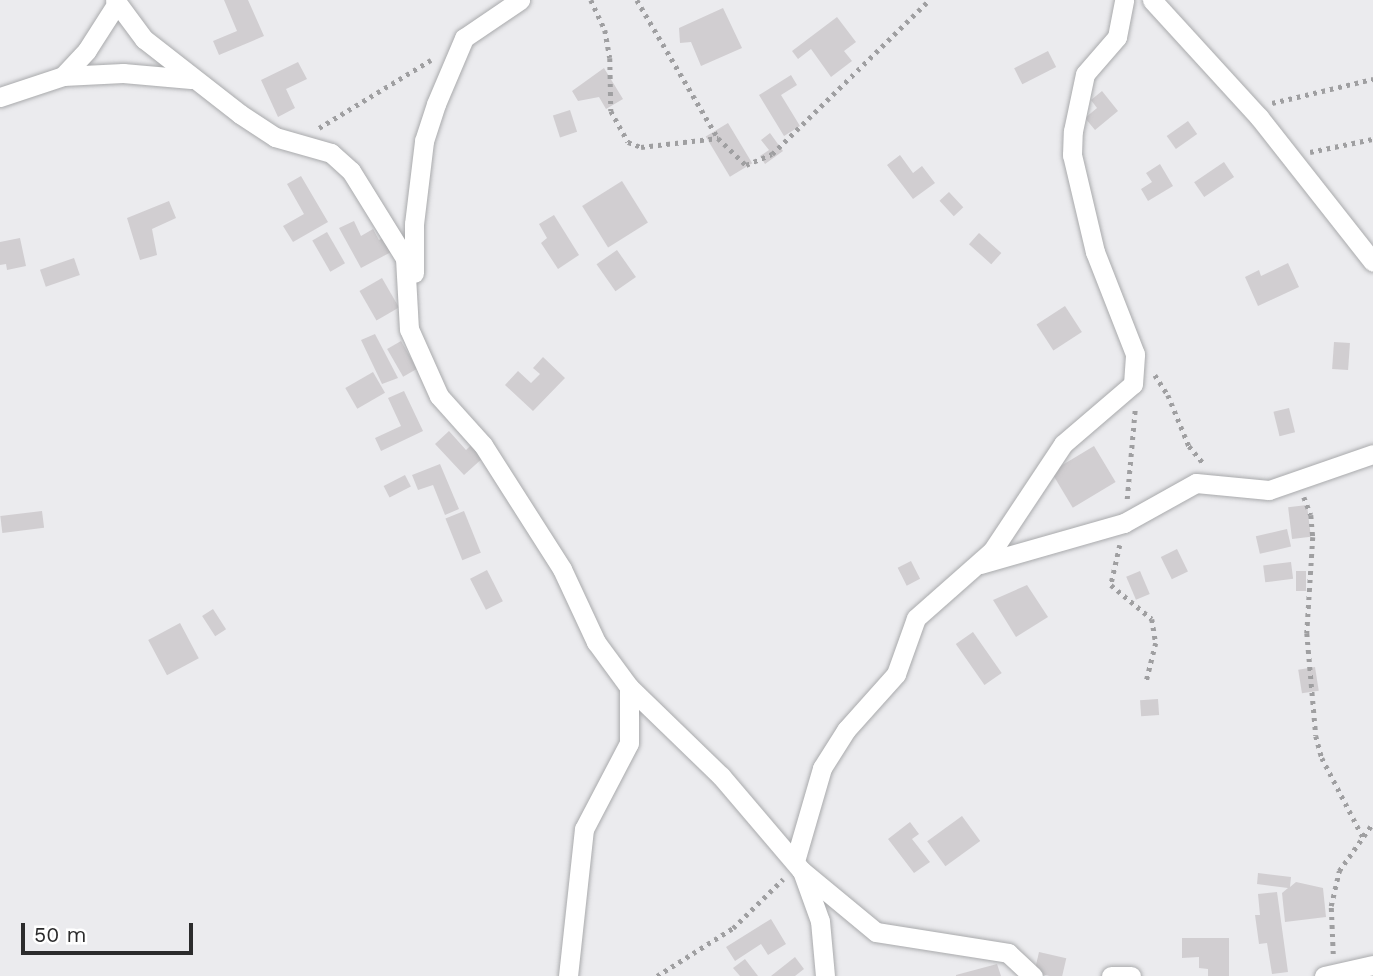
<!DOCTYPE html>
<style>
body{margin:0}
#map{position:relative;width:1373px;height:976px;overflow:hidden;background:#ebebee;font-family:"Work Sans",sans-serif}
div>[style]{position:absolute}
.building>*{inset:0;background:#d1ced1;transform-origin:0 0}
.path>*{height:4.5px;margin-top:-2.25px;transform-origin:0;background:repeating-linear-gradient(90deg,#9f9fa1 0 3.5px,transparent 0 8.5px)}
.roads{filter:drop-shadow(0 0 2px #a9aaac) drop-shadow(0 0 2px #a9aaac)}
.minor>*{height:19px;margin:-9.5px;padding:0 9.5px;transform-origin:9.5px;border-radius:9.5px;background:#fff}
span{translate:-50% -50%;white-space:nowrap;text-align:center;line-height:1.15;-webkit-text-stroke:5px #fff;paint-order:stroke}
.scale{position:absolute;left:21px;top:923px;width:172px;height:32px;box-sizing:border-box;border:4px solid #2b2b2c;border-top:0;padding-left:9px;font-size:21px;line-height:24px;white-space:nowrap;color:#2b2b2c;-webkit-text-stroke:5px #fff;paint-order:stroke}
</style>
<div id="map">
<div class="building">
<div style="clip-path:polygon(224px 0,248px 0,264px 36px,219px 55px,213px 41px,237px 31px)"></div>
<div style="clip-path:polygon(723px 8px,742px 48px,701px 66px,691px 42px,680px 43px,679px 28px)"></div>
<div style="clip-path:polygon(837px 17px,856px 42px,844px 51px,852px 61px,831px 77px,811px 49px,798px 59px,792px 51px)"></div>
<div style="left:1048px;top:51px;width:18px;height:38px;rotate:63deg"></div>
<div style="clip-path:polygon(298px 62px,307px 79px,286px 89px,295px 108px,278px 117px,261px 80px)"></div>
<div style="clip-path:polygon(604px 68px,623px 99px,606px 109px,599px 97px,578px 101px,572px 91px)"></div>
<div style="clip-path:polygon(791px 75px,797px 85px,781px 95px,800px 126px,784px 136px,759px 95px)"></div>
<div style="clip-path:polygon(1102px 91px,1118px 111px,1095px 130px,1085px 118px,1097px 108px,1091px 100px)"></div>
<div style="left:570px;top:110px;width:23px;height:18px;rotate:72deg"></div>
<div style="left:1188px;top:121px;width:16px;height:26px;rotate:55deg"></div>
<div style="left:728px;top:123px;width:47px;height:26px;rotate:59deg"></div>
<div style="clip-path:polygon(770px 133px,783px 151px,765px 164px,760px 156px,769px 150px,761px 140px)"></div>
<div style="clip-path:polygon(900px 155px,913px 173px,922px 166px,935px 183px,913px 199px,887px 165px)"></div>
<div style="left:1224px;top:162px;width:18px;height:36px;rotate:56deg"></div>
<div style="clip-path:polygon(1160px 164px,1173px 186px,1148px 201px,1141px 189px,1152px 182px,1146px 173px)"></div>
<div style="clip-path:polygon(301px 176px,328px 222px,293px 242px,283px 226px,304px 214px,287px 184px)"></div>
<div style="left:622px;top:181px;width:49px;height:47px;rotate:58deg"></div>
<div style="left:949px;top:192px;width:21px;height:13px;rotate:47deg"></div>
<div style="clip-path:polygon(169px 201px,176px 218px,152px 229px,157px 255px,140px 260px,127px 218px)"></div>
<div style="clip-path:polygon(554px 215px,579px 255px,558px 269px,541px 243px,547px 238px,539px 224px)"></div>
<div style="clip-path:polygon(354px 221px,361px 236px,373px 229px,379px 240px,385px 237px,393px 251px,361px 268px,339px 228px)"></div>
<div style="left:327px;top:232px;width:36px;height:17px;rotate:60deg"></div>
<div style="left:979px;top:233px;width:30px;height:15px;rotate:42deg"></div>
<div style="clip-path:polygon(20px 238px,26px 266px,7px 270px,6px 264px,0 265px,0 242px)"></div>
<div style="left:617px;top:250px;width:33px;height:25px;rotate:55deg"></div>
<div style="left:74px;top:258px;width:18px;height:36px;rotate:71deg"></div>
<div style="clip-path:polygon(1288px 263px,1299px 287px,1258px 306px,1245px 277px,1259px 270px,1261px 276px)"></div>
<div style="left:382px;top:278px;width:34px;height:26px;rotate:60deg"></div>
<div style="left:1065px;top:306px;width:31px;height:34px;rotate:57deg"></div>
<div style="clip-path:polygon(375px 334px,398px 378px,382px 384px,361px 340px)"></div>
<div style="left:401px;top:341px;width:32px;height:16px;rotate:60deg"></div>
<div style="left:1334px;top:342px;width:16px;height:27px;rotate:4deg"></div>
<div style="clip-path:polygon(543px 357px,565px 378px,533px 411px,505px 385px,518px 371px,531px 383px,540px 374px,533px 368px)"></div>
<div style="left:373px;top:372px;width:24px;height:32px;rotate:60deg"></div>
<div style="clip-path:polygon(404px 391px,423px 431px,381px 451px,375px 438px,401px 426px,388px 398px)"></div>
<div style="left:1289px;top:408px;width:25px;height:16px;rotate:76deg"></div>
<div style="clip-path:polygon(449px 431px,466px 450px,473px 443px,485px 456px,464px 475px,435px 444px)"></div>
<div style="left:1094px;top:446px;width:42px;height:50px;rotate:59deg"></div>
<div style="clip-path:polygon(440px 464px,459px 509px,445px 515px,433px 485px,418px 490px,412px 475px)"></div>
<div style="left:405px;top:475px;width:13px;height:24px;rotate:63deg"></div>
<div style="left:1307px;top:505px;width:32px;height:19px;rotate:83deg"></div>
<div style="left:42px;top:511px;width:17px;height:42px;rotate:83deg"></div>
<div style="left:464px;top:511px;width:45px;height:20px;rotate:68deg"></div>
<div style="left:1287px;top:529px;width:18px;height:32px;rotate:77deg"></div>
<div style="left:1177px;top:549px;width:25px;height:18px;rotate:64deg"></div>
<div style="left:911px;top:561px;width:20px;height:15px;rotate:63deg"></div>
<div style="left:1291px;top:562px;width:17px;height:28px;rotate:83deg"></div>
<div style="left:487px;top:570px;width:35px;height:19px;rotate:63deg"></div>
<div style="left:1140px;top:571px;width:25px;height:15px;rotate:67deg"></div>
<div style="left:1296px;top:571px;width:10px;height:20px"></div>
<div style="clip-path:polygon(1027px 585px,1048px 617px,1016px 637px,993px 600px)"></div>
<div style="left:213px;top:609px;width:24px;height:13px;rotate:57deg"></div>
<div style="left:180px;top:623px;width:40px;height:36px;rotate:62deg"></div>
<div style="left:973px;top:632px;width:50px;height:21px;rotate:55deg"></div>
<div style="left:1315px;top:667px;width:24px;height:17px;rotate:81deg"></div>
<div style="left:1158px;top:699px;width:16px;height:18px;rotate:86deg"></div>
<div style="left:962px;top:816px;width:31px;height:43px;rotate:54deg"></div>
<div style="clip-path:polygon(910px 822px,919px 834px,912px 839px,930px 862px,914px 873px,888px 839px)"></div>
<div style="clip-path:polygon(1258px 873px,1291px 877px,1290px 887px,1296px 882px,1323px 888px,1326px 917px,1285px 922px,1282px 893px,1288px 888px,1257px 884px)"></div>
<div style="clip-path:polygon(1277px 892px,1288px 972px,1272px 974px,1267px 943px,1259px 944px,1255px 915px,1260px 915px,1258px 894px)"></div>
<div style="clip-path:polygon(771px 919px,786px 944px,768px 955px,761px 944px,735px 961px,726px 947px)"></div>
<div style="clip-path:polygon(1182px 938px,1229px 938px,1229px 976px,1208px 976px,1208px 969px,1199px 968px,1199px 957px,1182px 958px)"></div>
<div style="left:1039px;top:952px;width:28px;height:21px;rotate:13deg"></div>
<div style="clip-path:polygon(795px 957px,804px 969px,795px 976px,771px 976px)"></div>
<div style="clip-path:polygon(745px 959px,758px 976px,740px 976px,733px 968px)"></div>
<div style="clip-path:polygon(997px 964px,1001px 976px,956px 976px,956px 975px)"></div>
</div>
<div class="path">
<div style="left:591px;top:0;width:33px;rotate:65deg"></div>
<div style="left:605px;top:30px;width:28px;rotate:80deg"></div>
<div style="left:610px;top:58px;width:53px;rotate:88.9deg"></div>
<div style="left:611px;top:111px;width:35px;rotate:61deg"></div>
<div style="left:628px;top:142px;width:14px;rotate:21deg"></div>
<div style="left:641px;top:147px;width:78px;rotate:-6.7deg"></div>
<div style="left:718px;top:138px;width:39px;rotate:44deg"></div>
<div style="left:746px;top:165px;width:28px;rotate:-23deg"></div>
<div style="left:772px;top:154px;width:220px;rotate:-44.4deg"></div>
<div style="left:637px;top:0;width:160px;rotate:59.6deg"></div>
<div style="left:1272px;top:103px;width:104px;rotate:-13.4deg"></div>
<div style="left:319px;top:128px;width:131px;rotate:-31.3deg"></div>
<div style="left:1310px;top:152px;width:64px;rotate:-11.7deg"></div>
<div style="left:1155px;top:375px;width:24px;rotate:57deg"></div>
<div style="left:1168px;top:395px;width:55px;rotate:67.6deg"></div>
<div style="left:1189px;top:446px;width:23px;rotate:50deg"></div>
<div style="left:1304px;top:497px;width:19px;rotate:69deg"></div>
<div style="left:1311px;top:515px;width:22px;rotate:85deg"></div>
<div style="left:1313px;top:537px;width:96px;rotate:93.6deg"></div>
<div style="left:1307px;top:633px;width:103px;rotate:85deg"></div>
<div style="left:1316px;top:736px;width:23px;rotate:75deg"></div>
<div style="left:1322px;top:758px;width:89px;rotate:62.6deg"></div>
<div style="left:1127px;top:499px;width:89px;rotate:-84.9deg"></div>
<div style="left:1120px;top:545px;width:41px;rotate:102.7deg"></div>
<div style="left:1111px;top:585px;width:53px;rotate:39.7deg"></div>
<div style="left:1152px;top:619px;width:24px;rotate:81deg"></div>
<div style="left:1156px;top:643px;width:41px;rotate:104deg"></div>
<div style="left:1333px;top:954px;width:48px;rotate:-92.4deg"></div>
<div style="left:1331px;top:906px;width:36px;rotate:-77deg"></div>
<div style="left:1339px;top:871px;width:59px;rotate:-54.7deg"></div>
<div style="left:657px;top:976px;width:90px;rotate:-32.3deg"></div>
<div style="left:733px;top:928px;width:70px;rotate:-44.4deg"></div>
</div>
<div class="roads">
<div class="minor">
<div style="left:115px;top:0;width:49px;rotate:53.4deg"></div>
<div style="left:144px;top:39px;width:122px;rotate:38deg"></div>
<div style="left:240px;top:114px;width:42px;rotate:33.3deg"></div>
<div style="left:275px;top:137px;width:58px;rotate:15.9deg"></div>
<div style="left:331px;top:153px;width:27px;rotate:42deg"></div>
<div style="left:351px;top:171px;width:102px;rotate:58.2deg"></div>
<div style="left:405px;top:258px;width:71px;rotate:86.8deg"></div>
<div style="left:409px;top:329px;width:73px;rotate:65.9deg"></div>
<div style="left:439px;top:396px;width:66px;rotate:48.1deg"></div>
<div style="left:483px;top:445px;width:147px;rotate:57.5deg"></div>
<div style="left:562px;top:569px;width:81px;rotate:65deg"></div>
<div style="left:596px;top:642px;width:56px;rotate:53.7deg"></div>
<div style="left:629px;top:687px;width:128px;rotate:44.1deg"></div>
<div style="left:721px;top:776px;width:123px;rotate:49.6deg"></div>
<div style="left:801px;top:870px;width:97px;rotate:39.6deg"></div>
<div style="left:876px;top:932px;width:134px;rotate:9deg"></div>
<div style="left:1008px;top:953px;width:34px;rotate:43deg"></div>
<div style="left:1152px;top:0;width:159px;rotate:47.6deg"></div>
<div style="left:1259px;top:117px;width:184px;rotate:51.8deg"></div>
<div style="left:63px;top:76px;width:35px;rotate:-47deg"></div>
<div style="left:87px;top:50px;width:56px;rotate:-57.4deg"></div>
<div style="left:0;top:97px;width:66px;rotate:-18.4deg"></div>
<div style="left:63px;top:76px;width:60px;rotate:-2.9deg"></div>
<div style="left:123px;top:73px;width:68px;rotate:5deg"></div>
<div style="left:414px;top:273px;width:49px;rotate:-90deg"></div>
<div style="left:414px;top:224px;width:84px;rotate:-83.1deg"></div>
<div style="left:424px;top:141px;width:39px;rotate:-72deg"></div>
<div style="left:436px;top:104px;width:72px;rotate:-67deg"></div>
<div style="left:464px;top:38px;width:68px;rotate:-34.2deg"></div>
<div style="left:980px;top:564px;width:150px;rotate:-15.9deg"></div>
<div style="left:1124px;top:523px;width:82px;rotate:-29.1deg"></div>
<div style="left:1196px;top:483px;width:73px;rotate:5.5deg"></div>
<div style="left:1269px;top:490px;width:110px;rotate:-19.1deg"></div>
<div style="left:795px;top:861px;width:97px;rotate:-73.8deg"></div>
<div style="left:822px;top:768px;width:45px;rotate:-57.7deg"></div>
<div style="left:846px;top:730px;width:75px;rotate:-48.2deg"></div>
<div style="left:896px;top:674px;width:59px;rotate:-70.3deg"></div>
<div style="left:916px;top:618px;width:101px;rotate:-41.4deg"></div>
<div style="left:992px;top:551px;width:128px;rotate:-56.4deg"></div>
<div style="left:1063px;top:444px;width:92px;rotate:-40.6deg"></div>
<div style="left:1133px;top:384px;width:30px;rotate:-86deg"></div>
<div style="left:1135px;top:354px;width:110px;rotate:-111.4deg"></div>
<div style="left:1095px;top:252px;width:100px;rotate:-103.3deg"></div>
<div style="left:1072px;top:155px;width:24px;rotate:-88deg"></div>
<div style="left:1073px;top:131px;width:58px;rotate:-78.1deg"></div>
<div style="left:1085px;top:74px;width:49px;rotate:-49.1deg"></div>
<div style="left:1117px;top:37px;width:38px;rotate:-79deg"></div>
<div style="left:802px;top:871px;width:53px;rotate:70.2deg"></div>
<div style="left:820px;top:921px;width:55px;rotate:84.8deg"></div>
<div style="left:568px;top:976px;width:148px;rotate:-83.8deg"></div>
<div style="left:584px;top:829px;width:97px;rotate:-62.4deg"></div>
<div style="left:629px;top:743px;width:56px;rotate:-90deg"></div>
<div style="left:1111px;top:976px;width:20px"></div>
<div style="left:1324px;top:976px;width:50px;rotate:-12.7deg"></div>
</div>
</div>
<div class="scale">50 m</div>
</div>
